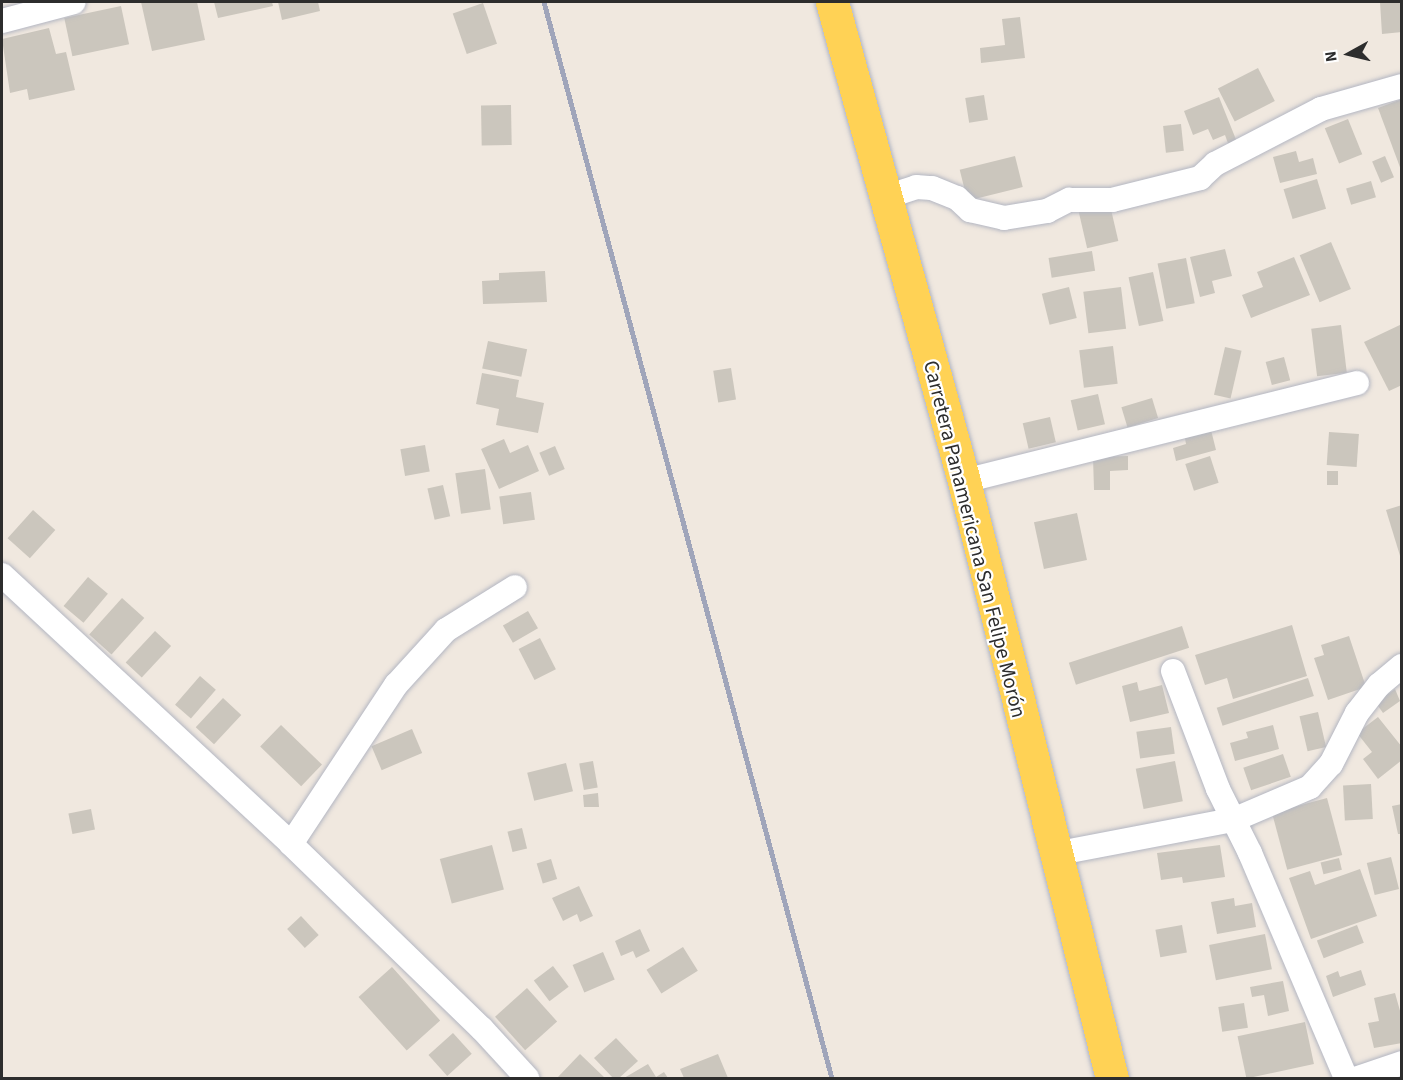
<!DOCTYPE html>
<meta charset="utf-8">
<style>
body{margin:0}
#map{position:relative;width:1403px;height:1080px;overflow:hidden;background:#f0e8df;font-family:"Source Sans 3",sans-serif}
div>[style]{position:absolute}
.building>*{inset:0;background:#cbc6bd;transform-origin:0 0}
.roads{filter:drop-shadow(0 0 2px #b3b6c2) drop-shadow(0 0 2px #b3b6c2)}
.street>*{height:24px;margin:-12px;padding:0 12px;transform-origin:12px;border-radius:12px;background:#fff}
.primary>*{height:33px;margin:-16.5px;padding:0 16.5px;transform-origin:16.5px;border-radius:16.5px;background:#ffd255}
.rail>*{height:4.5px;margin:-2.25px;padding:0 2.25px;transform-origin:2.25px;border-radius:2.25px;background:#a0a5ba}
span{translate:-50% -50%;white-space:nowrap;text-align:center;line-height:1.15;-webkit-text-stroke:4.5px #fff;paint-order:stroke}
.street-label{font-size:21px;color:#2d2d2d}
.frame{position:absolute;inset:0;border:3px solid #2d2d2d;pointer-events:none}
.north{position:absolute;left:1319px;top:24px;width:60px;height:60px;-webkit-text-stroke:4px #fff;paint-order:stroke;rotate:262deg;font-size:16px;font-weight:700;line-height:24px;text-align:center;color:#2d2d2d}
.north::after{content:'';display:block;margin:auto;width:21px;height:27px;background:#2d2d2d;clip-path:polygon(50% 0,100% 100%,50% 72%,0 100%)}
</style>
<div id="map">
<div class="building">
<div style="clip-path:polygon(141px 2px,197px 2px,205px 40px,152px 51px)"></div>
<div style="clip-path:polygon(214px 2px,272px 2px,273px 6px,218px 18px)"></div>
<div style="clip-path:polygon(278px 2px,318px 2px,320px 11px,282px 20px)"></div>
<div style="clip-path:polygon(1380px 2px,1402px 2px,1402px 32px,1382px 34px)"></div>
<div style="left:483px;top:3px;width:43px;height:32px;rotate:71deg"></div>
<div style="left:121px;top:6px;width:39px;height:58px;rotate:78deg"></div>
<div style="clip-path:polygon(1020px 17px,1025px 58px,981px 63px,980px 48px,1005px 45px,1002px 19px)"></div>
<div style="clip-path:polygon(49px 28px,56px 54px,66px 52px,75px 90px,29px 100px,27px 89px,10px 93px,2px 39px)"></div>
<div style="left:1258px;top:68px;width:37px;height:45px;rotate:63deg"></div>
<div style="left:984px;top:95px;width:25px;height:19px;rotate:81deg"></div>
<div style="clip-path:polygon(1219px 97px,1237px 142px,1229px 146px,1225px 135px,1213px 140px,1208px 129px,1193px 135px,1184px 111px)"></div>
<div style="clip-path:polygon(1402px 99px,1402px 170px,1401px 170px,1378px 108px)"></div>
<div style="left:511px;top:105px;width:40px;height:30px;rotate:89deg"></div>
<div style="left:1348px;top:119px;width:38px;height:25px;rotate:68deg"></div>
<div style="left:1181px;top:124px;width:27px;height:18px;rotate:84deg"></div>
<div style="clip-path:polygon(1296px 151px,1299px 162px,1313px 158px,1317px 174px,1280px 183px,1273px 157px)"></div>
<div style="left:1015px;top:156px;width:32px;height:57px;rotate:76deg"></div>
<div style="left:1385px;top:156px;width:23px;height:14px;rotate:67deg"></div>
<div style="left:1317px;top:179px;width:31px;height:35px;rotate:73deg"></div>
<div style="left:1371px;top:181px;width:17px;height:26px;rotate:73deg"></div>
<div style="left:1110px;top:205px;width:37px;height:32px;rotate:77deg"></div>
<div style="left:1331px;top:242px;width:51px;height:34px;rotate:67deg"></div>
<div style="clip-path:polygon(1225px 249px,1232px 276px,1212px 281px,1215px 293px,1200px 297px,1190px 257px)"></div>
<div style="left:1092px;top:251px;width:20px;height:44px;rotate:81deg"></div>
<div style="clip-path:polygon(1294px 257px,1310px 295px,1251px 318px,1242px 295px,1263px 287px,1257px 272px)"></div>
<div style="left:1186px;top:258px;width:46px;height:29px;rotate:79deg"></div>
<div style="clip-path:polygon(545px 271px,547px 302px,483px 304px,482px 281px,499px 280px,499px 273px)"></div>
<div style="left:1153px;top:272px;width:50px;height:25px;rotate:78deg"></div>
<div style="left:1069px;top:287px;width:32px;height:28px;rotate:76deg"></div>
<div style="left:1121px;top:287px;width:42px;height:38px;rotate:83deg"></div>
<div style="clip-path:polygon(1402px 324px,1402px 385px,1389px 391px,1364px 342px)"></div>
<div style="left:1341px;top:325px;width:48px;height:30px;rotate:83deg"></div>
<div style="left:488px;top:341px;width:40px;height:28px;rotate:12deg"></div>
<div style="left:1113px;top:346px;width:38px;height:34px;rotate:83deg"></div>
<div style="left:1225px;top:347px;width:17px;height:49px;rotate:13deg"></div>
<div style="left:1284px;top:357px;width:24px;height:19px;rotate:75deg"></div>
<div style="left:731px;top:368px;width:32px;height:18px;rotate:81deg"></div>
<div style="clip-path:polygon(482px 373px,519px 380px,516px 397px,544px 403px,538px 433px,496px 425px,499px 409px,476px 404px)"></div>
<div style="left:1098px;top:394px;width:31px;height:28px;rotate:77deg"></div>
<div style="left:1152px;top:398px;width:21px;height:32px;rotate:73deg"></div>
<div style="left:1050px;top:417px;width:26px;height:28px;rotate:77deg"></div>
<div style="clip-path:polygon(1210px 426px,1216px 450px,1176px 461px,1173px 448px,1186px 444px,1184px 433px)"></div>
<div style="left:1329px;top:432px;width:30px;height:33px;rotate:4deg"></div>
<div style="clip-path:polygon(504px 439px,510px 453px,528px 445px,539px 471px,499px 489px,481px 449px)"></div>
<div style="left:425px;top:445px;width:27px;height:25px;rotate:80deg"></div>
<div style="left:555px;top:446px;width:25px;height:17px;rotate:67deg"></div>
<div style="clip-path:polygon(1128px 456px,1128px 470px,1110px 471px,1110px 490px,1094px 490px,1093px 457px)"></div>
<div style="left:1210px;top:456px;width:28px;height:26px;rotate:72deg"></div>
<div style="left:485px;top:469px;width:41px;height:30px;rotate:82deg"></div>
<div style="left:1327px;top:471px;width:11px;height:14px"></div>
<div style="left:443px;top:485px;width:32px;height:16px;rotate:77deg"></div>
<div style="left:531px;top:492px;width:28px;height:32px;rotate:82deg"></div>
<div style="clip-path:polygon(1402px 505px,1402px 559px,1401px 559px,1386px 510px)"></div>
<div style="left:33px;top:510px;width:30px;height:38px;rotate:42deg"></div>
<div style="left:1077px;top:513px;width:48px;height:44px;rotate:78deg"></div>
<div style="left:88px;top:577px;width:26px;height:38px;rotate:40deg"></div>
<div style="left:122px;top:598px;width:30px;height:49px;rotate:42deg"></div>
<div style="left:528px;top:611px;width:20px;height:29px;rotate:60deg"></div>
<div style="clip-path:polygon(1292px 625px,1307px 676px,1233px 699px,1227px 678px,1205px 685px,1195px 655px)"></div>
<div style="left:1182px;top:626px;width:23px;height:119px;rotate:72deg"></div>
<div style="left:155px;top:631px;width:22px;height:43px;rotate:43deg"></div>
<div style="clip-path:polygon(1349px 636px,1366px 687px,1328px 700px,1314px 658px,1324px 655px,1321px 645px)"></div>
<div style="left:540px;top:638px;width:35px;height:24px;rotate:63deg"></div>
<div style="left:200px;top:676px;width:21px;height:38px;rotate:41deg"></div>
<div style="left:1308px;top:678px;width:19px;height:96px;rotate:72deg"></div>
<div style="clip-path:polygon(1137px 682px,1139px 691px,1162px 685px,1169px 713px,1130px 722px,1122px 686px)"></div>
<div style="clip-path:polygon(1395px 689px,1400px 701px,1383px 713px,1376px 703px)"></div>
<div style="left:223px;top:698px;width:25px;height:40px;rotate:43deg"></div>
<div style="left:1318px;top:712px;width:36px;height:19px;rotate:77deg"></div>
<div style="clip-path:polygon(1378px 717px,1402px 747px,1402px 760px,1378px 779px,1363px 759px,1372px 752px,1357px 733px)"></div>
<div style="left:281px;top:725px;width:57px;height:30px;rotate:44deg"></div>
<div style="clip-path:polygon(1273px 725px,1279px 749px,1235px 761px,1230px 743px,1248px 738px,1246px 732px)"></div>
<div style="left:1171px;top:727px;width:27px;height:35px;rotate:82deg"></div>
<div style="left:412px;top:729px;width:26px;height:44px;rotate:67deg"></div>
<div style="left:1283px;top:754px;width:24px;height:42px;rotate:71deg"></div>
<div style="left:593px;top:761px;width:27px;height:14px;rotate:80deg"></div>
<div style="left:1175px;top:761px;width:41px;height:40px;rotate:79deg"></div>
<div style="left:566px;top:763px;width:29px;height:40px;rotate:76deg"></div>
<div style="left:1371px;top:784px;width:35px;height:28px;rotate:87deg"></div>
<div style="clip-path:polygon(598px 793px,599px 807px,584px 807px,583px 795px)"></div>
<div style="left:1327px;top:798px;width:59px;height:57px;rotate:75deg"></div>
<div style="clip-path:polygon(1402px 804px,1402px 834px,1398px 834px,1392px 806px)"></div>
<div style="left:91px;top:809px;width:21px;height:23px;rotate:79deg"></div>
<div style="left:522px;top:828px;width:21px;height:15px;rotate:76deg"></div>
<div style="left:492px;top:845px;width:46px;height:54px;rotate:75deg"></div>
<div style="clip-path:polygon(1220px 845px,1225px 877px,1183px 883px,1182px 877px,1161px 880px,1157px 853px)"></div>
<div style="left:1391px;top:857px;width:33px;height:25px;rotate:76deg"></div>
<div style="left:1339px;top:858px;width:12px;height:19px;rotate:76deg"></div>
<div style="left:551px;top:859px;width:21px;height:15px;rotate:73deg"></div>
<div style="clip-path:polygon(1360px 869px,1377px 916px,1311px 939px,1289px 878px,1310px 871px,1315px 885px)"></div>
<div style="clip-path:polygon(579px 886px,593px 916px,580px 922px,577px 914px,563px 921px,552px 898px)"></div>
<div style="clip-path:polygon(1234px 898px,1235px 906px,1252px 903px,1256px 927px,1217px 934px,1211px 902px)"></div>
<div style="left:301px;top:916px;width:26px;height:19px;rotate:47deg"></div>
<div style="left:1182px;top:925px;width:28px;height:27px;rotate:80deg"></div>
<div style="left:1357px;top:925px;width:19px;height:43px;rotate:69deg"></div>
<div style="clip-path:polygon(640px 929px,650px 951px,636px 958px,633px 951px,621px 956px,615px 941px)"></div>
<div style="left:1265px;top:934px;width:36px;height:57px;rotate:79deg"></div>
<div style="left:683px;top:947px;width:28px;height:43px;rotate:58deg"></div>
<div style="left:603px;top:952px;width:30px;height:33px;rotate:67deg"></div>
<div style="left:553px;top:966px;width:26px;height:24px;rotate:53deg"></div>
<div style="left:392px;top:967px;width:72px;height:45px;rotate:48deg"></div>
<div style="clip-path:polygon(1361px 970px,1366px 985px,1333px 997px,1326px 976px,1338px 971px,1340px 977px)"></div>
<div style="clip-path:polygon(1283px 981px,1289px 1011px,1268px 1016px,1264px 995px,1252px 997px,1250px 987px)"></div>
<div style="left:527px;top:988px;width:45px;height:43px;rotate:48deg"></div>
<div style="clip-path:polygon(1395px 993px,1402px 1018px,1402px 1043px,1374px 1048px,1368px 1023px,1379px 1021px,1374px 998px)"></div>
<div style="left:1244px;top:1003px;width:25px;height:26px;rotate:81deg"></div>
<div style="left:1305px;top:1022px;width:43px;height:69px;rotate:78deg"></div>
<div style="left:453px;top:1033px;width:28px;height:33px;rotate:48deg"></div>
<div style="clip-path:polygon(616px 1038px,638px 1061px,619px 1078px,613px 1078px,594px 1058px)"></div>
<div style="clip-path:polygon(580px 1054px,605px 1078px,557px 1078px)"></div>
<div style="clip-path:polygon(718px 1054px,728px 1078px,684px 1078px,680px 1069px)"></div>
<div style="clip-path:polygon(648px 1064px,656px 1077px,664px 1072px,668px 1078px,624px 1078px)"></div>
</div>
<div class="roads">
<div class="street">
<div style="left:2px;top:21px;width:74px;rotate:-14.8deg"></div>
<div style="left:883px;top:198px;width:35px;rotate:-18deg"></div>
<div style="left:916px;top:187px;width:16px;rotate:4deg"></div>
<div style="left:932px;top:188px;width:27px;rotate:22deg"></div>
<div style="left:957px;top:198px;width:18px;rotate:43deg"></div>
<div style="left:970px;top:210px;width:35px;rotate:13deg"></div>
<div style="left:1004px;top:218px;width:44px;rotate:-9.2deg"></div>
<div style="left:1047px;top:211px;width:25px;rotate:-27deg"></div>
<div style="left:1069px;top:200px;width:43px"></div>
<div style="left:1112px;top:200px;width:91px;rotate:-14deg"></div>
<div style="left:1200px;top:178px;width:21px;rotate:-43deg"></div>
<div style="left:1215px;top:164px;width:119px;rotate:-27.4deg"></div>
<div style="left:1321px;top:109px;width:84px;rotate:-15.9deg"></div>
<div style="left:964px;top:481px;width:405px;rotate:-14deg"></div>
<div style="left:2px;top:575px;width:395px;rotate:42.9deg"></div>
<div style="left:291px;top:844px;width:266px;rotate:44.1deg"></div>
<div style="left:482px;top:1029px;width:67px;rotate:47.4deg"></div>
<div style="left:1173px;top:671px;width:126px;rotate:69.1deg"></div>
<div style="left:1218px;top:789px;width:72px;rotate:63.4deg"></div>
<div style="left:1250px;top:853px;width:245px;rotate:66.9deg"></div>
<div style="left:291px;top:844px;width:191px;rotate:-56.6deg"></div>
<div style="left:396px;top:685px;width:74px;rotate:-47.7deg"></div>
<div style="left:446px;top:630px;width:81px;rotate:-31.9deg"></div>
<div style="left:1054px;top:854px;width:182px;rotate:-10.8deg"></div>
<div style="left:1233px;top:820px;width:84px;rotate:-23.2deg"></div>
<div style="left:1310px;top:787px;width:31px;rotate:-48deg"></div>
<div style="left:1331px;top:764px;width:57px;rotate:-63deg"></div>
<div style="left:1357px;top:713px;width:36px;rotate:-52deg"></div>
<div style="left:1379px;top:685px;width:30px;rotate:-40deg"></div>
<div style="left:1358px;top:1078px;width:46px;rotate:-18.8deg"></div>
</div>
<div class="primary">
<div style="left:832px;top:2px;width:497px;rotate:74.6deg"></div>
<div style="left:964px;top:481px;width:615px;rotate:76.08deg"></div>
</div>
</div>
<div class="rail">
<div style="left:544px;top:2px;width:1114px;rotate:75.02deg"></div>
</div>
<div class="street-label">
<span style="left:975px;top:539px;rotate:76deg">Carretera Panamericana San Felipe Morón</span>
</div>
<div class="frame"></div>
<div class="north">N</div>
</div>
